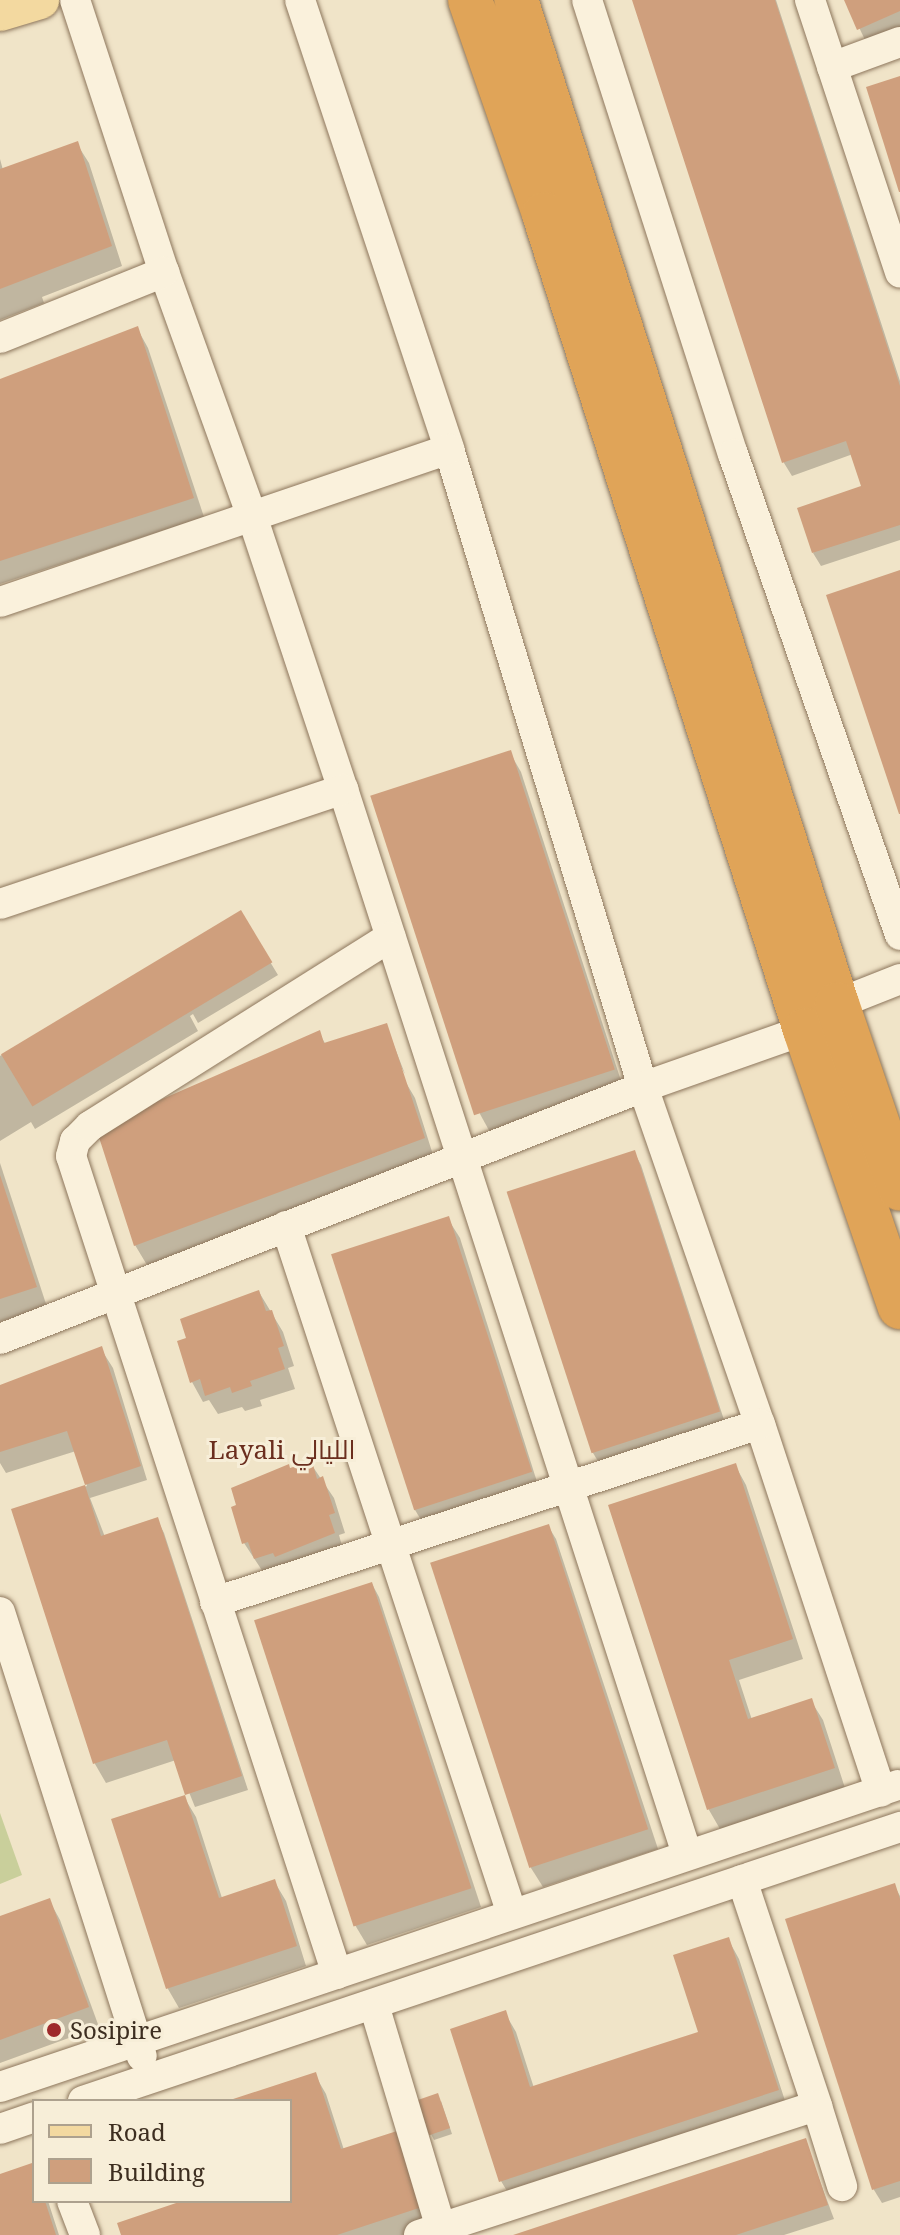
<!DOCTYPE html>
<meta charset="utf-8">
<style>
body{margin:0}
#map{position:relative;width:900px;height:2235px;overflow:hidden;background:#f0e4c8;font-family:"Noto Serif",Cairo,serif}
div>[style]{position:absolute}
.green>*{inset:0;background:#c9cf9b}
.shadow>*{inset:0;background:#0003}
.building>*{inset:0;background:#cf9f7d;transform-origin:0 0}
.roads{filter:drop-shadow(0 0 2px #8d765c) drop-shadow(0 0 2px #8d765c)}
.minor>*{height:30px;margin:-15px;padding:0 15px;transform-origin:15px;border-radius:15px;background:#faf1dc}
.major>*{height:38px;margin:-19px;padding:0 19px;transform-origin:19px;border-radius:19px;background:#f3d9a0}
.highway>*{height:44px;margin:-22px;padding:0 22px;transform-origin:22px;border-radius:22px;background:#e0a458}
.dots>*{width:22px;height:22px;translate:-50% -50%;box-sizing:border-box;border:4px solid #f7eed8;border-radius:50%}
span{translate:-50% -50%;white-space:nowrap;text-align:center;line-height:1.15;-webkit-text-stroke:6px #f7eed8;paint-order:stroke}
.poi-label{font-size:24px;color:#3d2e20}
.left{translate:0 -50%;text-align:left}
.neighbourhood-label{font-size:26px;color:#6b2e1e}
.legend{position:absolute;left:32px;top:2099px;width:260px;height:104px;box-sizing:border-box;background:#f7eed8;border:2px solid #ada18e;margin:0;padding:10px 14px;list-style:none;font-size:24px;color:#3d2e20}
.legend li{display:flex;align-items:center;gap:16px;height:40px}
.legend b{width:40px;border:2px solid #ada18e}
</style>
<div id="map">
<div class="green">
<div style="clip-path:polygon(0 1813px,22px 1875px,0 1884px)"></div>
</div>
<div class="shadow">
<div style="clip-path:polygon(634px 0,776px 0,900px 381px,900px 540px,821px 566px,813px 553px,864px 488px,853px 454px,792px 476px,784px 463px)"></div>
<div style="clip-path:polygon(846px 0,900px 0,900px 28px,866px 42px)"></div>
<div style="clip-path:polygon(77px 144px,89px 163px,122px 266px,42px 297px,44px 303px,0 320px,0 159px,3px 170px)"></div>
<div style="clip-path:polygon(137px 328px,148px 348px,204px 517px,0 584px,0 381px)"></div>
<div style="clip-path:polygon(510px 753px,521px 772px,624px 1090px,491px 1134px,480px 1114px)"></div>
<div style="clip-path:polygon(240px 912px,278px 975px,198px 1023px,193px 1014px,190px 1016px,198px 1031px,35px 1129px,31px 1122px,0 1141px,0 1056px)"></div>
<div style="clip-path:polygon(386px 1025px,405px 1074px,401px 1067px,398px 1069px,415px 1098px,434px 1158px,147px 1265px,135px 1245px,319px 1033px,326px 1045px)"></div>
<div style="clip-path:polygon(634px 1152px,641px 1165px,726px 1426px,601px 1466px,593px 1453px)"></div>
<div style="clip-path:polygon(0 1163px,47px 1307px,0 1322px)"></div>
<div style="clip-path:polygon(448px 1219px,460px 1238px,538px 1485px,423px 1523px,415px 1510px)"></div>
<div style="clip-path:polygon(259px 1292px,283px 1332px,294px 1366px,288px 1368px,295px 1389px,260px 1400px,262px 1406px,245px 1411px,242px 1407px,218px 1414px,209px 1400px,203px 1402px,192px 1382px)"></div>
<div style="clip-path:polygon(101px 1349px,113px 1368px,147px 1480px,90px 1498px,105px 1537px,157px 1519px,164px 1533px,248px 1790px,195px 1807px,176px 1760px,106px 1783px,95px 1764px,13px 1510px,87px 1486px,76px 1451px,6px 1473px,0 1463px,0 1387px)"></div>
<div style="clip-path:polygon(311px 1464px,334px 1498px,345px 1533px,339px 1535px,344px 1553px,267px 1578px,244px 1543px,290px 1470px)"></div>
<div style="clip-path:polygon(735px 1465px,746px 1485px,803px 1659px,739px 1680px,752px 1720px,811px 1701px,823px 1720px,845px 1788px,720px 1829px,709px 1810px,610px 1506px)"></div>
<div style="clip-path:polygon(548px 1526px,556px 1539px,658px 1849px,543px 1887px,531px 1868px)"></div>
<div style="clip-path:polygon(372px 1584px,379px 1597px,481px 1907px,367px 1945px,355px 1925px,257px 1622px)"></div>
<div style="clip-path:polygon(184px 1797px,196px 1817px,222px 1898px,274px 1881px,286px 1901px,306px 1966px,179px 2008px,168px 1989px,113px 1820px)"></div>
<div style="clip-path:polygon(894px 1885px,900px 1896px,900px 2197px,882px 2203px,874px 2190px,787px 1920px)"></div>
<div style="clip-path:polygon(49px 1900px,60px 1920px,99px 2027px,0 2063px,0 1918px)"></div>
<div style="clip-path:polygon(728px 1939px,739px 1959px,788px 2110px,513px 2201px,501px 2181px,452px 2030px,505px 2013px,516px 2032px,534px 2088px,700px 2033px)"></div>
<div style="clip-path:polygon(315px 2075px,326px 2094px,344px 2150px,396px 2133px,432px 2227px,409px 2235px,123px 2235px,189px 2201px,290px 2201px,290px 2101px,235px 2101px)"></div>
<div style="clip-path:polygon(441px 2101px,452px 2134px,434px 2140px,431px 2134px)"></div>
<div style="clip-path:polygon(805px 2141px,834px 2219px,784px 2235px,518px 2235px)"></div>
<div style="clip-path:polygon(32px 2165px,34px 2201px,48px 2201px,59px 2235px,0 2235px,0 2176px)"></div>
</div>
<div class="building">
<div style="clip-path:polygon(632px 0,775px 0,900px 386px,900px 525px,812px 553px,797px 508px,861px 486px,846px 441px,782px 463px)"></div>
<div style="clip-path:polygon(844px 0,900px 0,900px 11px,857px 30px)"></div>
<div style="clip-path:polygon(900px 76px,900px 192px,899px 192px,866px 87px)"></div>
<div style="clip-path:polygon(78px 141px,112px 246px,0 289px,0 169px)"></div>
<div style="clip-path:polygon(138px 326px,194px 498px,0 561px,0 379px)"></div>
<div style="clip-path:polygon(900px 570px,900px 814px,899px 814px,826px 595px)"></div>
<div style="left:511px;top:750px;width:336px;height:148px;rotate:72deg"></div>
<div style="left:241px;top:910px;width:61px;height:280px;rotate:59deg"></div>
<div style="clip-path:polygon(387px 1023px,425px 1138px,134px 1246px,96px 1128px,320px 1030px,324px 1043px)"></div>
<div style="left:635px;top:1150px;width:275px;height:135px;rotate:72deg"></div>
<div style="clip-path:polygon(0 1175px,37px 1287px,0 1299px)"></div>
<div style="left:449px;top:1216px;width:269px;height:124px;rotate:72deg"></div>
<div style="clip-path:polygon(259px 1290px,266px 1311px,272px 1310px,284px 1346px,278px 1348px,285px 1369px,250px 1381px,252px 1386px,232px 1393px,230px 1387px,205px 1396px,200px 1379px,190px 1383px,177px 1341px,186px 1338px,180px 1319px)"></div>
<div style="clip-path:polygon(102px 1346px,141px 1466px,85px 1485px,67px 1431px,0 1452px,0 1385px)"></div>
<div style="clip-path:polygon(312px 1461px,317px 1479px,323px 1476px,335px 1513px,329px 1515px,335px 1533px,275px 1557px,273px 1553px,254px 1559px,248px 1542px,242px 1544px,231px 1507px,236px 1505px,231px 1488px,289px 1464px,290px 1468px)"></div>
<div style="clip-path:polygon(736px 1463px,793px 1639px,729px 1660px,748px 1719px,812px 1698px,835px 1768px,707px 1810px,608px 1505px)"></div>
<div style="clip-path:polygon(85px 1485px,101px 1536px,158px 1517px,242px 1776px,185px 1795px,167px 1740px,93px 1764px,11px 1509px)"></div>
<div style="left:549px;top:1524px;width:321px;height:125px;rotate:72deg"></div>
<div style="left:372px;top:1582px;width:322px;height:124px;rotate:72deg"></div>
<div style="clip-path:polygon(185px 1795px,219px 1898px,275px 1879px,297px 1946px,166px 1989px,111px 1819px)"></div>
<div style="clip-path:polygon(895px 1883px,900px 1899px,900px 2181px,872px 2190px,785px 1919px)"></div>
<div style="clip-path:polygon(50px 1898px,89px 2007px,0 2040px,0 1916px)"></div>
<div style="clip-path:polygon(729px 1937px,779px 2090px,499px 2182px,450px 2029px,506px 2010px,530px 2087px,642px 2050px,698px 2032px,673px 1955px)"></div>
<div style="clip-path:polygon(316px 2072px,341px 2149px,397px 2131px,422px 2207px,337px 2235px,121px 2235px,117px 2223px,182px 2201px,290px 2201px,290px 2101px,230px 2100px)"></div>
<div style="left:438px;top:2093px;width:37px;height:22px;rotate:71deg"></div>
<div style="clip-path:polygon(806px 2138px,828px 2205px,736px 2235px,513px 2235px)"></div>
<div style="clip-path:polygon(32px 2163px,34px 2201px,45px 2201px,56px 2235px,0 2235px,0 2174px)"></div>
</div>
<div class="roads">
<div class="minor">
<div style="left:75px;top:0;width:286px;rotate:71.9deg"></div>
<div style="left:164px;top:272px;width:263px;rotate:70.2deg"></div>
<div style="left:253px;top:519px;width:285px;rotate:71.6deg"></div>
<div style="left:343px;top:789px;width:1119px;rotate:72.1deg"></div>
<div style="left:300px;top:0;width:473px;rotate:71.6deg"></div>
<div style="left:449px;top:449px;width:667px;rotate:73.09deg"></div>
<div style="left:643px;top:1087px;width:357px;rotate:70.9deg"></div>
<div style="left:760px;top:1424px;width:387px;rotate:71.8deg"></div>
<div style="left:587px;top:0;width:477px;rotate:72.2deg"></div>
<div style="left:733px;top:454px;width:509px;rotate:70.85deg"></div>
<div style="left:810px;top:0;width:287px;rotate:71.7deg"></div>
<div style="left:832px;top:67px;width:72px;rotate:-20.2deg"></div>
<div style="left:0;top:338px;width:177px;rotate:-21.9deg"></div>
<div style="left:0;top:602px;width:474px;rotate:-18.8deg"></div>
<div style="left:0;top:904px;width:362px;rotate:-18.5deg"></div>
<div style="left:286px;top:1226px;width:724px;rotate:71.82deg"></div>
<div style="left:0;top:1339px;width:691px;rotate:-21.4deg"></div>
<div style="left:643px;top:1087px;width:172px;rotate:-19.4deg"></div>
<div style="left:805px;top:1030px;width:41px;rotate:-39.1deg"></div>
<div style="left:837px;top:1004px;width:68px;rotate:-21.6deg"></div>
<div style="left:215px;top:1602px;width:573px;rotate:-18.09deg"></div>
<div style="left:0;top:1612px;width:466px;rotate:72.3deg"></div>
<div style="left:742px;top:1880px;width:238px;rotate:71.6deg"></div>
<div style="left:337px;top:1974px;width:860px;rotate:-108.01deg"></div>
<div style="left:71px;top:1156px;width:16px;rotate:-75deg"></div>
<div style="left:75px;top:1141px;width:21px;rotate:-45deg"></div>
<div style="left:90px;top:1126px;width:355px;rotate:-32.2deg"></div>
<div style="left:374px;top:2005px;width:233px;rotate:73.3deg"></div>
<div style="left:0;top:2087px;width:947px;rotate:-18.59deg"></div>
<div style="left:83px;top:2101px;width:862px;rotate:-18.54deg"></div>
<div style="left:0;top:2129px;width:36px;rotate:-19deg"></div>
<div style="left:72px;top:2201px;width:36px;rotate:69deg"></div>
<div style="left:419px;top:2235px;width:418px;rotate:-18deg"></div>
<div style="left:817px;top:2106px;width:84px;rotate:72.6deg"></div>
</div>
<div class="major">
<div style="left:0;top:12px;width:42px;rotate:-16.7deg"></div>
</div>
<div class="highway">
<div style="left:470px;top:0;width:226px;rotate:70.9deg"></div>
<div style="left:544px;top:214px;width:857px;rotate:72.26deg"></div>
<div style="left:805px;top:1030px;width:293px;rotate:71.1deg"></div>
<div style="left:516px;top:0;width:1054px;rotate:72.27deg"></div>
<div style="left:837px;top:1004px;width:195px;rotate:71.2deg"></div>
</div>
</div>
<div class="dots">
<div style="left:54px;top:2030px;background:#9e2a2b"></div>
</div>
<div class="poi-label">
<span class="left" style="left:70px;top:2030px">Sosipire</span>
</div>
<div class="neighbourhood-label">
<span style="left:282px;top:1450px">Layali الليالي</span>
</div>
<ul class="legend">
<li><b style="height:10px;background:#f3d9a0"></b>Road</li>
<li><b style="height:22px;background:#cf9f7d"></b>Building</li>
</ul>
</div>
